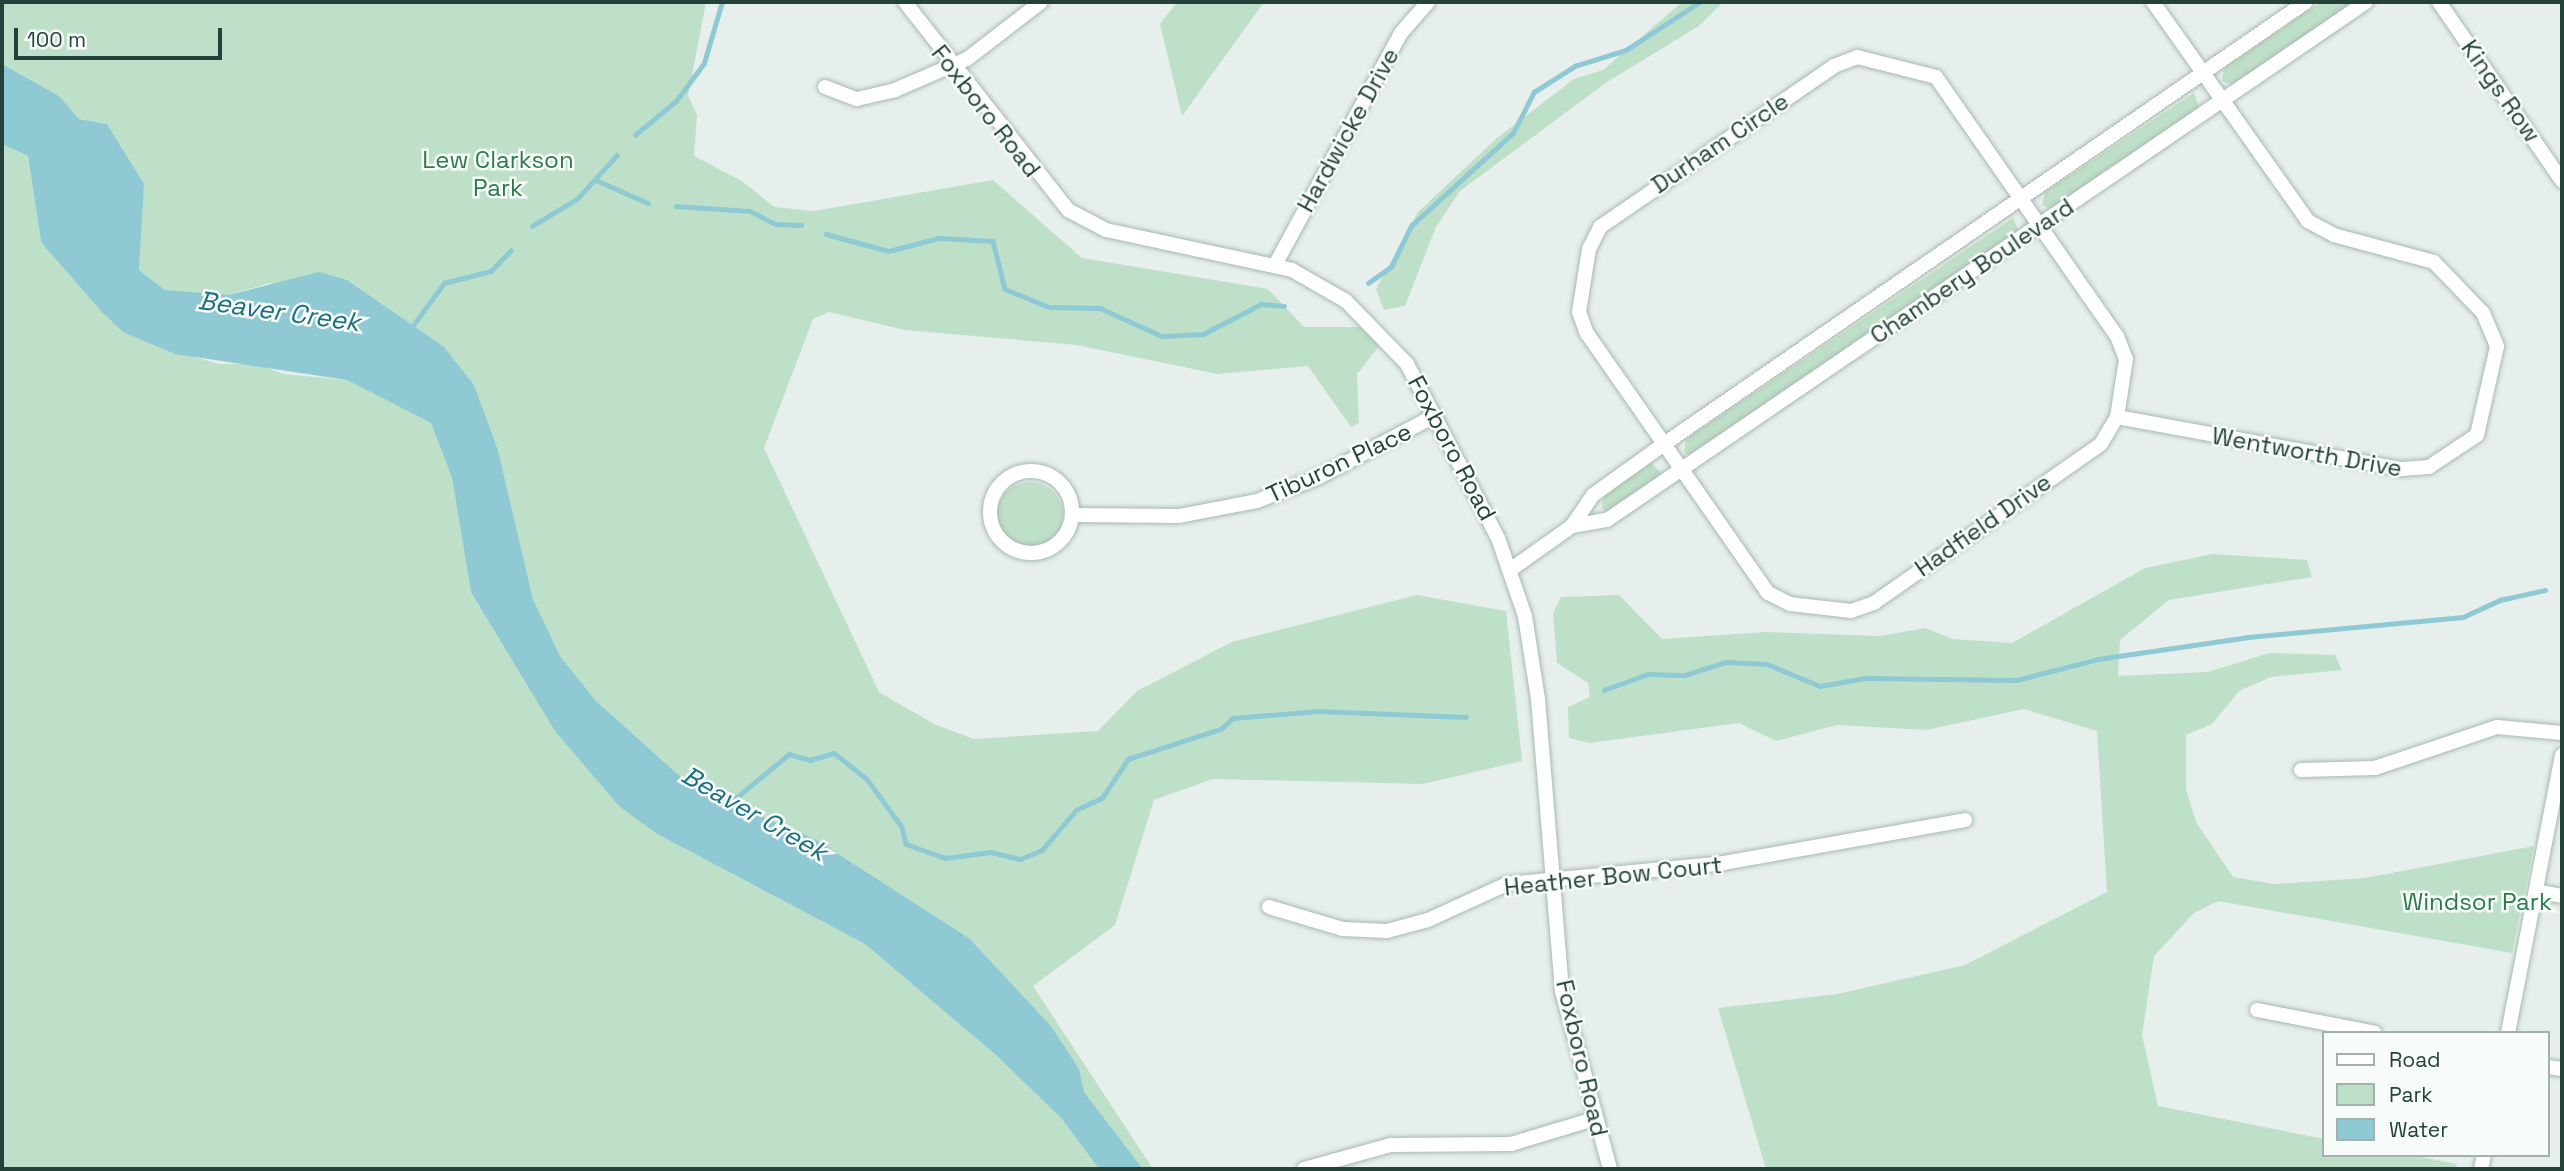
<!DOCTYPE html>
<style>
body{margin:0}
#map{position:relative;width:2564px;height:1171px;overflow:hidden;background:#e6efeb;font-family:"Space Grotesk",sans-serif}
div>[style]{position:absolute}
.green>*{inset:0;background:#bfe0c8}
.round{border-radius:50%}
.water>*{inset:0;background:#8ec9d4}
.stream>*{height:4.5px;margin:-2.25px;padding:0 2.25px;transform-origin:2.25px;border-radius:2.25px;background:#8ec9d4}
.roads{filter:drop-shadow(0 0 2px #a8b8b2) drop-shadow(0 0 2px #a8b8b2)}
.street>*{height:14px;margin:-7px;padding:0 7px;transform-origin:7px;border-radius:7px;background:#fff}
.street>.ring{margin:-7px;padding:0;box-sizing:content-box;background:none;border:14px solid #fff;border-radius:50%}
span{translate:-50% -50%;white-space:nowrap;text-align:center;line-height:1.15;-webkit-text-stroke:5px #f7fbf9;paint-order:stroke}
.street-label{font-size:24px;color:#24423a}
.park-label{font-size:24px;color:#2d7a4b}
.water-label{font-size:26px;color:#1c6f80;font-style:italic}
.frame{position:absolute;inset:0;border:4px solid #24423a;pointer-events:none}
.legend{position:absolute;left:2322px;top:1031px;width:228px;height:126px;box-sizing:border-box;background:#f7fbf9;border:2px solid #a3b1ad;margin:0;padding:9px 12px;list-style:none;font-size:21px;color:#24423a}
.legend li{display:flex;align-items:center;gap:14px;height:35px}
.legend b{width:35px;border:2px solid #a3b1ad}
.scale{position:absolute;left:14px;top:28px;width:208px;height:32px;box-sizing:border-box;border:4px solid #24423a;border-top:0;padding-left:9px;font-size:21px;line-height:24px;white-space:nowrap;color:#24423a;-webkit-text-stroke:5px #f7fbf9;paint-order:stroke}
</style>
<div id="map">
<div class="green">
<div style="clip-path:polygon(2px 2px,706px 2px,688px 96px,697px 115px,694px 156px,742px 181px,774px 207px,814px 211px,993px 180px,1082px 258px,1268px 289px,1304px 327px,1360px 327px,1379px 346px,1357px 374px,1359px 423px,1351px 427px,1308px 366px,1217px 374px,1077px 345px,905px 330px,829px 312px,813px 319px,764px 448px,879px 692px,934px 724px,974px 739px,1098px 731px,1137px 691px,1232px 642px,1417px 595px,1506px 611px,1522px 761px,1423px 784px,1213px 779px,1154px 800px,1115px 925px,1033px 986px,1153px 1169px,1143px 1169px,1084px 1092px,1051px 1026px,969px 938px,815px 839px,692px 787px,596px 701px,560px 656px,533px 599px,498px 450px,474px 385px,270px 283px,229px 295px,189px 295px,165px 290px,139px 270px,136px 244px,144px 185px,107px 124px,79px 119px,59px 96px,2px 64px)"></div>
<div style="clip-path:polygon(1177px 2px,1264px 2px,1182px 116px,1160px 24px)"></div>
<div style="clip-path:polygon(1682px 2px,1723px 2px,1699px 26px,1607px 82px,1460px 191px,1436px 227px,1405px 306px,1384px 310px,1376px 289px,1418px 212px,1497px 138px,1574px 79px,1603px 70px)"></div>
<div style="clip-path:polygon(2321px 2px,2354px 2px,2232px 85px,2222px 81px,2224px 68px)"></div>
<div style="clip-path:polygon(2194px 93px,2199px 107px,2052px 209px,2042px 205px,2045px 192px)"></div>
<div style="clip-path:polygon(2px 144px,28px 156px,41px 243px,164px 348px,219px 364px,257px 364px,283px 374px,347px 380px,431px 423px,452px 478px,471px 592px,657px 834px,865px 944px,997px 1056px,1062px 1119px,1099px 1169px,2px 1169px)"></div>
<div style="clip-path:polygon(2013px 218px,2019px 232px,1690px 456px,1684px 452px,1686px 439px)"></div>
<div style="clip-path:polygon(1651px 463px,1663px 474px,1608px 512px,1602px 508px,1604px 495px)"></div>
<div class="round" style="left:997px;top:482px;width:66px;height:66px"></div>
<div style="clip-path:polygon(2213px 554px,2307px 560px,2312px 577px,2169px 600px,2120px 640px,2118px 676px,2208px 672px,2269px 653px,2335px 655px,2342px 670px,2271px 677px,2239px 691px,2212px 724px,2186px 735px,2186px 789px,2196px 822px,2233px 877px,2274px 884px,2365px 878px,2534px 846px,2512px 953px,2218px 901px,2194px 913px,2154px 956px,2142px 1035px,2158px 1106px,2324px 1139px,2324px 1155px,2410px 1155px,2457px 1164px,2456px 1169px,1766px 1169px,1718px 1008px,1837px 994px,1965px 965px,2107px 892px,2097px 731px,2024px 709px,1926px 730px,1837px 725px,1776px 741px,1739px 723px,1589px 743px,1569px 738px,1568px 707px,1590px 697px,1588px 683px,1557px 663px,1553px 614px,1561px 597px,1619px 595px,1662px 639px,1766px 632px,1880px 636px,1925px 628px,1953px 639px,2012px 643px,2145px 568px)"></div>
</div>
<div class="water">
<div style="clip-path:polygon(2px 64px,59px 96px,79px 119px,107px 124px,144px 184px,139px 270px,165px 290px,229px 295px,319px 272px,347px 280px,444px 347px,474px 385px,498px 450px,533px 599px,560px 656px,596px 701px,692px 787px,815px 839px,969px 938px,1051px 1026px,1079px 1069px,1084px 1092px,1143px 1169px,1099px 1169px,1062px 1119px,997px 1056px,865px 944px,657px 834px,619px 806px,555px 731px,471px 592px,452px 478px,431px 423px,347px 380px,175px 354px,123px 332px,102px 312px,41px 242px,28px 156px,2px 144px)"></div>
</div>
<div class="stream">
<div style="left:635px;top:135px;width:53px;rotate:-39.7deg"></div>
<div style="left:676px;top:101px;width:47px;rotate:-53.6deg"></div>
<div style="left:704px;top:63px;width:64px;rotate:-73.6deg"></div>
<div style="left:596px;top:180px;width:57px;rotate:23.9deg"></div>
<div style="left:676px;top:206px;width:74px;rotate:3.9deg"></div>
<div style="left:750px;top:211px;width:29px;rotate:27deg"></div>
<div style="left:776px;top:224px;width:25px;rotate:2deg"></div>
<div style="left:532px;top:226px;width:52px;rotate:-31deg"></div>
<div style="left:577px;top:199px;width:59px;rotate:-47.7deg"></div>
<div style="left:826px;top:234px;width:65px;rotate:15.1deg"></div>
<div style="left:889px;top:251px;width:52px;rotate:-14.6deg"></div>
<div style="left:939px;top:238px;width:54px;rotate:3.2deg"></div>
<div style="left:993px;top:241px;width:49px;rotate:76deg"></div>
<div style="left:1005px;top:289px;width:48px;rotate:22.2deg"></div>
<div style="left:1049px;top:307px;width:51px;rotate:1.1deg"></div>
<div style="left:1100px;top:308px;width:68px;rotate:24.3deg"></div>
<div style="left:1162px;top:336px;width:41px;rotate:-2.8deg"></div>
<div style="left:1203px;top:334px;width:65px;rotate:-27.3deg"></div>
<div style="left:1261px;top:304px;width:23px;rotate:5deg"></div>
<div style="left:1368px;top:283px;width:28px;rotate:-35deg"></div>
<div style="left:1391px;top:267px;width:46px;rotate:-64deg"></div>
<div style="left:1411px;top:226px;width:138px;rotate:-42.4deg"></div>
<div style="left:1513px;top:133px;width:46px;rotate:-62.9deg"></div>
<div style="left:1534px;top:92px;width:49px;rotate:-32.4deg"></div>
<div style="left:1575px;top:66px;width:53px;rotate:-17.4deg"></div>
<div style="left:1626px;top:50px;width:88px;rotate:-33deg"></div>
<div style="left:411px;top:328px;width:56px;rotate:-53.7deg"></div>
<div style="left:444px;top:283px;width:49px;rotate:-14.3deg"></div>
<div style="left:491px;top:271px;width:28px;rotate:-46deg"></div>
<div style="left:1604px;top:690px;width:47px;rotate:-20deg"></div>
<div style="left:1648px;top:674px;width:37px;rotate:2deg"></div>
<div style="left:1685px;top:675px;width:43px;rotate:-17.6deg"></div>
<div style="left:1726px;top:662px;width:41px;rotate:2.8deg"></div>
<div style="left:1767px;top:664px;width:57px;rotate:22.5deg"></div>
<div style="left:1820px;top:686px;width:47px;rotate:-9.9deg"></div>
<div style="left:1866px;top:678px;width:151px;rotate:0.8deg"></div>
<div style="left:2017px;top:680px;width:84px;rotate:-14.5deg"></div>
<div style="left:2098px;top:659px;width:152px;rotate:-8.3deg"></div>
<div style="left:2248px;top:637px;width:216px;rotate:-5.3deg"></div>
<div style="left:2463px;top:617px;width:41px;rotate:-24.7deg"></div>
<div style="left:2500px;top:600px;width:46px;rotate:-12.5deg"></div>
<div style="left:724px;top:808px;width:85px;rotate:-39.7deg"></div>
<div style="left:789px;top:754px;width:22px;rotate:16deg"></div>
<div style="left:810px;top:760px;width:25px;rotate:-16deg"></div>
<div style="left:834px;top:753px;width:42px;rotate:38.2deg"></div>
<div style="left:867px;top:779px;width:59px;rotate:53.9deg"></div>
<div style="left:902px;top:827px;width:17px;rotate:77deg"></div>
<div style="left:906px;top:844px;width:41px;rotate:19.7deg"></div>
<div style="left:945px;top:858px;width:46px;rotate:-7.4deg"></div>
<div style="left:991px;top:852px;width:30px;rotate:14deg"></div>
<div style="left:1020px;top:859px;width:24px;rotate:-22deg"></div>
<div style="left:1042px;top:850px;width:52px;rotate:-49.6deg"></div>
<div style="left:1076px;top:810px;width:29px;rotate:-25deg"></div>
<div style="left:1102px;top:798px;width:47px;rotate:-56.3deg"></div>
<div style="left:1128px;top:759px;width:98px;rotate:-17.9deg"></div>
<div style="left:1221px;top:729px;width:16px;rotate:-43deg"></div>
<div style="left:1233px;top:718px;width:86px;rotate:-4.7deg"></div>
<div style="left:1319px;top:711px;width:147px;rotate:2.3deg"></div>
</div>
<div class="roads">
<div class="street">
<div style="left:905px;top:2px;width:264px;rotate:51.9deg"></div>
<div style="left:1068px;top:210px;width:43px;rotate:27.8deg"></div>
<div style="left:1106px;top:230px;width:190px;rotate:12.1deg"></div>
<div style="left:1292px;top:270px;width:62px;rotate:29.9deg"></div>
<div style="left:1346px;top:301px;width:88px;rotate:45.9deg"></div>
<div style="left:1407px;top:364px;width:196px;rotate:62.4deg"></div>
<div style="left:1498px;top:538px;width:83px;rotate:70.9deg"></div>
<div style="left:1525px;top:616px;width:84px;rotate:81.1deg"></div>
<div style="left:1538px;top:699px;width:293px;rotate:85.3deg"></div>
<div style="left:1562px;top:991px;width:184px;rotate:74.9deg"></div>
<div style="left:2439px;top:2px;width:217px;rotate:55.5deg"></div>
<div style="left:1857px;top:57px;width:81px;rotate:14.2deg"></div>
<div style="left:1936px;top:77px;width:316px;rotate:55.1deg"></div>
<div style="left:2117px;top:336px;width:25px;rotate:69deg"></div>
<div style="left:2126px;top:359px;width:59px;rotate:98.8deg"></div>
<div style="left:2117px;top:417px;width:31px;rotate:121deg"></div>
<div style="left:2101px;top:444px;width:277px;rotate:145deg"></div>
<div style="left:1874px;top:603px;width:24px;rotate:161deg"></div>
<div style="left:1851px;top:611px;width:61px;rotate:-173.5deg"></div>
<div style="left:1790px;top:604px;width:25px;rotate:-153deg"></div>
<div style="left:1768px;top:593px;width:316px;rotate:-124.9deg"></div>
<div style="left:1587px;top:334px;width:23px;rotate:-110deg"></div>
<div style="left:1579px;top:312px;width:64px;rotate:-81deg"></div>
<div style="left:1589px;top:249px;width:25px;rotate:-63deg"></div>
<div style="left:1600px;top:227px;width:284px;rotate:-34.5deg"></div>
<div style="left:1834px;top:66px;width:25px;rotate:-21deg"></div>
<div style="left:825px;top:87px;width:34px;rotate:21deg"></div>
<div style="left:857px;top:99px;width:39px;rotate:-13deg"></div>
<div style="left:895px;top:90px;width:78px;rotate:-23.3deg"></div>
<div style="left:967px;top:59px;width:93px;rotate:-37.6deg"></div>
<div style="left:1275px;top:265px;width:264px;rotate:-61.5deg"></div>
<div style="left:1401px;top:33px;width:41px;rotate:-48.9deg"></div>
<div style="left:2117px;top:417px;width:289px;rotate:10.4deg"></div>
<div style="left:2401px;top:469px;width:28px;rotate:-4deg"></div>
<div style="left:2429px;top:467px;width:58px;rotate:-33.7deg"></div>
<div style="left:2477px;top:435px;width:91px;rotate:-77.3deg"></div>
<div style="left:2497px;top:346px;width:36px;rotate:-113deg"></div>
<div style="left:2483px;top:313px;width:71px;rotate:-133.9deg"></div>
<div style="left:2434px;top:262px;width:104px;rotate:-164.9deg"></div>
<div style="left:2334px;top:235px;width:30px;rotate:-152deg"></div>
<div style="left:2308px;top:221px;width:268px;rotate:-125.3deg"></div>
<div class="ring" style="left:990px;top:471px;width:68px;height:68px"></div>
<div style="left:1072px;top:515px;width:107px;rotate:0.5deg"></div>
<div style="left:1179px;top:516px;width:79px;rotate:-10.9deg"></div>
<div style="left:1257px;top:501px;width:66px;rotate:-21.2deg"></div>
<div style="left:1319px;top:477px;width:132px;rotate:-27.9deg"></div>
<div style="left:1572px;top:526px;width:36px;rotate:-10deg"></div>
<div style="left:1607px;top:520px;width:919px;rotate:-34.31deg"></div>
<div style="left:1510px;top:570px;width:76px;rotate:-35.4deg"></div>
<div style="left:1572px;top:526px;width:37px;rotate:-56deg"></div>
<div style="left:1593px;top:495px;width:87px;rotate:-35.7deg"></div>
<div style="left:1664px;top:444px;width:779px;rotate:-34.55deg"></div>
<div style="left:2301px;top:770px;width:74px;rotate:-1.5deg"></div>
<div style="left:2375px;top:768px;width:129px;rotate:-18.6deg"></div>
<div style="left:2497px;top:727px;width:65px;rotate:5.3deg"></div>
<div style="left:2536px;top:891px;width:26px;rotate:11deg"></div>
<div style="left:1269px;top:907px;width:77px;rotate:16.6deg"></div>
<div style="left:1343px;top:929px;width:44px;rotate:2.6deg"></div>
<div style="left:1387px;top:931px;width:42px;rotate:-15deg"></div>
<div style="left:1428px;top:920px;width:87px;rotate:-24.5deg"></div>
<div style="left:1507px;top:884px;width:218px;rotate:-5.5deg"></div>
<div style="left:1724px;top:863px;width:245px;rotate:-10.1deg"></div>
<div style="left:2257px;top:1010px;width:120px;rotate:11deg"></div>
<div style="left:2508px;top:1033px;width:283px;rotate:-79deg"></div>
<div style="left:2548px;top:1067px;width:14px;rotate:8deg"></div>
<div style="left:1304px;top:1169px;width:90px;rotate:-15.4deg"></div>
<div style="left:1391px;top:1145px;width:120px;rotate:-0.5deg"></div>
<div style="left:1511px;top:1144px;width:87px;rotate:-16.8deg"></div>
<div style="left:2481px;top:1169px;width:14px;rotate:-78deg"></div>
</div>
</div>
<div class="street-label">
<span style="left:2501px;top:91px;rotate:55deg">Kings Row</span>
<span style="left:986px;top:111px;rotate:52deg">Foxboro Road</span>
<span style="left:1348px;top:130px;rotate:-61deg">Hardwicke Drive</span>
<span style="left:1720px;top:143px;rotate:-34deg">Durham Circle</span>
<span style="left:1972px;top:271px;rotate:-34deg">Chambery Boulevard</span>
<span style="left:1452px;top:448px;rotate:62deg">Foxboro Road</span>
<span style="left:2307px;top:452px;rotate:10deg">Wentworth Drive</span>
<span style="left:1339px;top:463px;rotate:-25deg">Tiburon Place</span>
<span style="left:1983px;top:525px;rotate:-35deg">Hadfield Drive</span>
<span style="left:1613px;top:876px;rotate:-6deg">Heather Bow Court</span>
<span style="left:1582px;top:1058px;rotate:77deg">Foxboro Road</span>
</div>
<div class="park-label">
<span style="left:498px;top:174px">Lew Clarkson<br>Park</span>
<span style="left:2477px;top:902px">Windsor Park</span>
</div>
<div class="water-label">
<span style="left:279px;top:312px;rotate:8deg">Beaver Creek</span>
<span style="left:754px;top:814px;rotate:30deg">Beaver Creek</span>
</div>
<div class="frame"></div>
<ul class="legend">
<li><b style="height:9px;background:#fff"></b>Road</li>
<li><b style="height:19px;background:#bfe0c8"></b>Park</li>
<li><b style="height:19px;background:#8ec9d4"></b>Water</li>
</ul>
<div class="scale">100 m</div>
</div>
